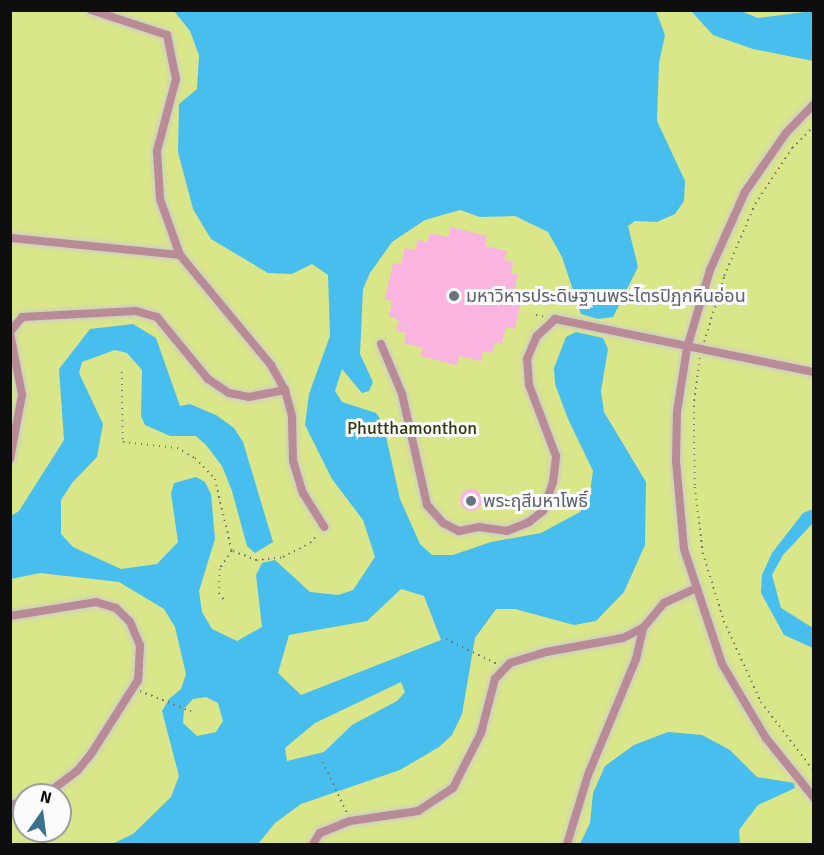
<!DOCTYPE html>
<meta charset="utf-8">
<style>
body{margin:0}
#map{position:relative;width:824px;height:855px;overflow:hidden;background:#eeeff0;font-family:Signika,"Noto Sans Thai",sans-serif}
div>[style]{position:absolute}
.green>*{inset:0;background:#dae68a}
.water>*{inset:0;background:#48beee}
.building>*{inset:0;background:#fab4e0}
.round{border-radius:50%}
.path>*{height:1.5px;margin-top:-0.75px;transform-origin:0;background:repeating-linear-gradient(90deg,#747576 0 1.5px,transparent 0 6px)}
.roads{filter:drop-shadow(0 0 2px #cacbcc) drop-shadow(0 0 2px #cacbcc)}
.minor>*{height:8px;margin:-4px;padding:0 4px;transform-origin:4px;border-radius:4px;background:#b88b96}
.dots>*{width:16px;height:16px;translate:-50% -50%;box-sizing:border-box;border:3px solid #fcfcfd;border-radius:50%}
span{translate:-50% -50%;white-space:nowrap;text-align:center;line-height:1.15;-webkit-text-stroke:6px #fcfcfd;paint-order:stroke}
.worship-label{font-size:18px;color:#5b616d}
.left{translate:0 -50%;text-align:left}
.park-label{font-size:18px;color:#33370d}
.frame{position:absolute;inset:0;border:12px solid #0e0e0f;pointer-events:none}
.north{position:absolute;left:12px;top:783px;width:60px;height:60px;box-sizing:border-box;background:#fcfcfd;border:2px solid #9d9d9e;border-radius:50%;rotate:14deg;font-size:16px;font-weight:700;line-height:24px;text-align:center;color:#0e0e0f}
.north::after{content:'';display:block;margin:auto;width:21px;height:27px;background:#3a718c;clip-path:polygon(50% 0,100% 100%,50% 72%,0 100%)}
</style>
<div id="map">
<div class="green">
<div style="clip-path:polygon(evenodd,10px 11px,813px 11px,813px 844px,11px 844px,10px 11px,24px 795px,60px 795px,60px 831px,24px 831px,24px 795px)"></div>
</div>
<div class="water">
<div style="clip-path:polygon(evenodd,174px 11px,656px 11px,665px 35px,659px 63px,657px 121px,685px 181px,684px 201px,675px 214px,657px 222px,635px 221px,628px 226px,638px 267px,613px 317px,598px 319px,581px 314px,562px 257px,548px 232px,515px 216px,480px 217px,460px 210px,425px 220px,392px 242px,370px 273px,363px 289px,360px 354px,373px 382px,369px 391px,362px 393px,342px 369px,335px 391px,342px 402px,376px 413px,383px 423px,400px 499px,420px 544px,432px 555px,453px 555px,491px 542px,541px 533px,580px 512px,589px 499px,593px 471px,568px 419px,555px 384px,554px 368px,566px 337px,576px 332px,603px 338px,608px 349px,601px 391px,604px 412px,646px 482px,645px 545px,624px 592px,596px 621px,574px 625px,515px 609px,496px 609px,475px 638px,462px 714px,452px 735px,439px 747px,400px 770px,301px 804px,275px 823px,258px 844px,112px 844px,133px 834px,171px 797px,179px 776px,162px 711px,169px 699px,181px 689px,186px 674px,175px 627px,164px 609px,119px 582px,40px 573px,11px 579px,11px 516px,19px 511px,64px 440px,59px 369px,90px 329px,133px 324px,156px 338px,180px 406px,190px 404px,216px 415px,234px 428px,243px 442px,273px 542px,255px 553px,247px 546px,232px 491px,222px 466px,206px 445px,196px 436px,170px 436px,145px 425px,141px 416px,142px 370px,127px 353px,115px 350px,82px 362px,79px 373px,103px 424px,97px 457px,72px 483px,61px 500px,61px 534px,73px 547px,121px 569px,157px 564px,178px 542px,171px 493px,174px 483px,196px 477px,205px 482px,211px 494px,215px 539px,199px 591px,202px 612px,212px 629px,237px 641px,262px 627px,256px 575px,262px 563px,275px 560px,310px 592px,338px 595px,353px 590px,375px 557px,363px 520px,332px 479px,305px 425px,309px 394px,330px 336px,328px 275px,312px 264px,292px 274px,268px 273px,211px 239px,193px 209px,178px 152px,179px 104px,197px 89px,199px 55px,190px 31px,174px 11px,401px 589px,424px 596px,441px 640px,301px 695px,278px 673px,289px 635px,367px 621px,401px 589px,174px 11px,401px 682px,405px 692px,397px 701px,352px 725px,324px 752px,287px 761px,285px 748px,315px 723px,401px 682px,174px 11px,206px 697px,218px 703px,223px 721px,216px 732px,197px 736px,183px 723px,184px 709px,193px 699px,206px 697px)"></div>
<div style="clip-path:polygon(691px 11px,741px 11px,758px 18px,813px 11px,813px 61px,753px 49px,713px 35px)"></div>
<div style="clip-path:polygon(813px 509px,813px 523px,783px 555px,772px 575px,781px 608px,813px 628px,813px 648px,784px 635px,761px 593px,762px 575px,772px 553px,803px 513px)"></div>
<div style="clip-path:polygon(668px 732px,702px 735px,730px 750px,757px 777px,794px 783px,795px 788px,758px 805px,739px 830px,740px 844px,580px 844px,590px 823px,593px 793px,605px 766px,634px 745px)"></div>
</div>
<div class="building">
<div style="clip-path:polygon(451px 227px,487px 236px,485px 246px,507px 251px,504px 260px,513px 262px,511px 273px,518px 274px,514px 291px,523px 293px,515px 329px,506px 327px,502px 344px,495px 342px,492px 353px,483px 351px,481px 361px,459px 356px,457px 365px,420px 356px,423px 348px,404px 343px,406px 333px,396px 331px,399px 320px,389px 317px,392px 301px,385px 299px,393px 263px,401px 264px,405px 248px,415px 250px,418px 240px,427px 242px,430px 233px,448px 237px)"></div>
<div class="round" style="left:460px;top:489px;width:22px;height:22px"></div>
</div>
<div class="path">
<div style="left:536px;top:315px;width:9px;rotate:13deg"></div>
<div style="left:704px;top:342px;width:69px;rotate:-73.1deg"></div>
<div style="left:724px;top:276px;width:78px;rotate:-66.7deg"></div>
<div style="left:755px;top:204px;width:67px;rotate:-56.5deg"></div>
<div style="left:792px;top:148px;width:31px;rotate:-45deg"></div>
<div style="left:700px;top:358px;width:48px;rotate:97.1deg"></div>
<div style="left:694px;top:406px;width:81px;rotate:89.3deg"></div>
<div style="left:695px;top:487px;width:66px;rotate:83.1deg"></div>
<div style="left:703px;top:553px;width:71px;rotate:72.8deg"></div>
<div style="left:724px;top:621px;width:89px;rotate:65.4deg"></div>
<div style="left:761px;top:702px;width:87px;rotate:52.5deg"></div>
<div style="left:122px;top:372px;width:70px;rotate:89.2deg"></div>
<div style="left:123px;top:442px;width:54px;rotate:6.3deg"></div>
<div style="left:177px;top:448px;width:21px;rotate:29deg"></div>
<div style="left:195px;top:458px;width:29px;rotate:46deg"></div>
<div style="left:215px;top:479px;width:74px;rotate:76.7deg"></div>
<div style="left:232px;top:551px;width:22px;rotate:124deg"></div>
<div style="left:220px;top:569px;width:24px;rotate:92deg"></div>
<div style="left:219px;top:593px;width:10px;rotate:53deg"></div>
<div style="left:233px;top:551px;width:25px;rotate:21deg"></div>
<div style="left:256px;top:560px;width:27px;rotate:-6deg"></div>
<div style="left:283px;top:557px;width:30px;rotate:-27deg"></div>
<div style="left:310px;top:543px;width:12px;rotate:-48deg"></div>
<div style="left:446px;top:639px;width:59px;rotate:26.1deg"></div>
<div style="left:140px;top:691px;width:59px;rotate:21.8deg"></div>
<div style="left:323px;top:762px;width:56px;rotate:64.8deg"></div>
</div>
<div class="roads">
<div class="minor">
<div style="left:91px;top:10px;width:80px;rotate:18.2deg"></div>
<div style="left:167px;top:35px;width:45px;rotate:78.4deg"></div>
<div style="left:176px;top:79px;width:74px;rotate:104.8deg"></div>
<div style="left:157px;top:151px;width:48px;rotate:86.4deg"></div>
<div style="left:160px;top:199px;width:59px;rotate:70.3deg"></div>
<div style="left:814px;top:104px;width:40px;rotate:134deg"></div>
<div style="left:786px;top:133px;width:72px;rotate:124.8deg"></div>
<div style="left:745px;top:192px;width:85px;rotate:114.2deg"></div>
<div style="left:710px;top:270px;width:81px;rotate:106.4deg"></div>
<div style="left:687px;top:348px;width:65px;rotate:98.9deg"></div>
<div style="left:677px;top:412px;width:49px;rotate:91.2deg"></div>
<div style="left:676px;top:461px;width:88px;rotate:84.8deg"></div>
<div style="left:684px;top:549px;width:121px;rotate:71.7deg"></div>
<div style="left:722px;top:664px;width:86px;rotate:59.3deg"></div>
<div style="left:766px;top:738px;width:77px;rotate:51.3deg"></div>
<div style="left:10px;top:238px;width:171px;rotate:5.7deg"></div>
<div style="left:180px;top:255px;width:143px;rotate:50.4deg"></div>
<div style="left:271px;top:365px;width:29px;rotate:61deg"></div>
<div style="left:285px;top:390px;width:28px;rotate:75deg"></div>
<div style="left:292px;top:417px;width:44px;rotate:88.7deg"></div>
<div style="left:293px;top:461px;width:34px;rotate:73deg"></div>
<div style="left:303px;top:493px;width:40px;rotate:58deg"></div>
<div style="left:10px;top:332px;width:19px;rotate:-51deg"></div>
<div style="left:22px;top:317px;width:114px;rotate:-3deg"></div>
<div style="left:136px;top:311px;width:22px;rotate:16deg"></div>
<div style="left:157px;top:317px;width:80px;rotate:50.6deg"></div>
<div style="left:208px;top:379px;width:25px;rotate:34deg"></div>
<div style="left:229px;top:393px;width:20px;rotate:11deg"></div>
<div style="left:249px;top:397px;width:37px;rotate:-11deg"></div>
<div style="left:10px;top:333px;width:63px;rotate:79deg"></div>
<div style="left:22px;top:395px;width:65px;rotate:100.6deg"></div>
<div style="left:381px;top:344px;width:54px;rotate:67.2deg"></div>
<div style="left:402px;top:394px;width:114px;rotate:77.3deg"></div>
<div style="left:427px;top:505px;width:24px;rotate:48deg"></div>
<div style="left:443px;top:523px;width:18px;rotate:27deg"></div>
<div style="left:459px;top:531px;width:20px;rotate:-11deg"></div>
<div style="left:479px;top:527px;width:28px;rotate:8deg"></div>
<div style="left:507px;top:531px;width:24px;rotate:-22deg"></div>
<div style="left:529px;top:522px;width:18px;rotate:-38deg"></div>
<div style="left:543px;top:511px;width:31px;rotate:-71deg"></div>
<div style="left:553px;top:482px;width:26px;rotate:-83deg"></div>
<div style="left:556px;top:456px;width:76px;rotate:-110.8deg"></div>
<div style="left:529px;top:385px;width:26px;rotate:-94deg"></div>
<div style="left:527px;top:359px;width:25px;rotate:-67deg"></div>
<div style="left:537px;top:336px;width:25px;rotate:-43deg"></div>
<div style="left:555px;top:319px;width:264px;rotate:11.6deg"></div>
<div style="left:10px;top:616px;width:87px;rotate:-9.2deg"></div>
<div style="left:96px;top:602px;width:21px;rotate:17deg"></div>
<div style="left:116px;top:608px;width:20px;rotate:45deg"></div>
<div style="left:130px;top:622px;width:25px;rotate:67deg"></div>
<div style="left:140px;top:645px;width:35px;rotate:93deg"></div>
<div style="left:138px;top:680px;width:88px;rotate:122.4deg"></div>
<div style="left:91px;top:754px;width:22px;rotate:129deg"></div>
<div style="left:77px;top:771px;width:34px;rotate:143deg"></div>
<div style="left:50px;top:791px;width:19px;rotate:168deg"></div>
<div style="left:10px;top:805px;width:15px;rotate:-16deg"></div>
<div style="left:313px;top:844px;width:13px;rotate:-58deg"></div>
<div style="left:320px;top:833px;width:32px;rotate:-22deg"></div>
<div style="left:350px;top:821px;width:69px;rotate:-8.4deg"></div>
<div style="left:418px;top:811px;width:42px;rotate:-33.3deg"></div>
<div style="left:453px;top:788px;width:62px;rotate:-63deg"></div>
<div style="left:481px;top:733px;width:56px;rotate:-75.5deg"></div>
<div style="left:495px;top:679px;width:22px;rotate:-47deg"></div>
<div style="left:510px;top:663px;width:38px;rotate:-17deg"></div>
<div style="left:546px;top:652px;width:78px;rotate:-10.3deg"></div>
<div style="left:623px;top:638px;width:22px;rotate:-27deg"></div>
<div style="left:643px;top:628px;width:33px;rotate:-50deg"></div>
<div style="left:664px;top:603px;width:33px;rotate:-25deg"></div>
<div style="left:567px;top:844px;width:72px;rotate:-73.1deg"></div>
<div style="left:588px;top:775px;width:126px;rotate:-67.5deg"></div>
<div style="left:636px;top:659px;width:32px;rotate:-77deg"></div>
</div>
</div>
<div class="dots">
<div style="left:454px;top:296px;background:#6b7280"></div>
<div style="left:471px;top:501px;background:#6b7280"></div>
</div>
<div class="worship-label">
<span class="left" style="left:466px;top:296px">มหาวิหารประดิษฐานพระไตรปิฏกหินอ่อน</span>
<span class="left" style="left:483px;top:501px">พระฤสีมหาโพธิ์</span>
</div>
<div class="park-label">
<span style="left:412px;top:428px">Phutthamonthon</span>
</div>
<div class="frame"></div>
<div class="north">N</div>
</div>
